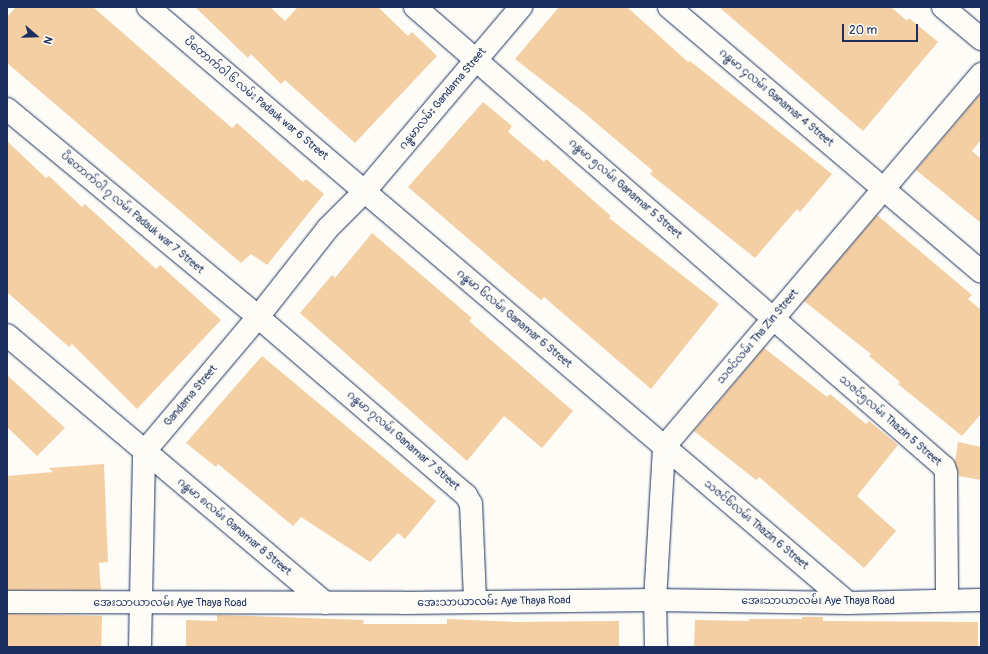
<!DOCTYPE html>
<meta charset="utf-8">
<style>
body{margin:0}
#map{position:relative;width:988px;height:654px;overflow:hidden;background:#fdfcf7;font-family:Pangolin,"Noto Sans Myanmar",sans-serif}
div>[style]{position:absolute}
.building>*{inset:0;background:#f5cfa4;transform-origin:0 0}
.roads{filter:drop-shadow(0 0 1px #1b2f5e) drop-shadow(0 0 1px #1b2f5e)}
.street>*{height:22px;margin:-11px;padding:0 11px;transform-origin:11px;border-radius:11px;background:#fdfcf7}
span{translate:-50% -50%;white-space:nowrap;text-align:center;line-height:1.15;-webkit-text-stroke:3px #fdfcf7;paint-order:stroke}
.street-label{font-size:11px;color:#1b2f5e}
.frame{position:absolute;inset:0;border:8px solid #1b2f5e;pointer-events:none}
.north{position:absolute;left:16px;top:16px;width:40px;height:40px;-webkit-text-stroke:3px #fdfcf7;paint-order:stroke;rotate:110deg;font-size:11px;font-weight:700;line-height:16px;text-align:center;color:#1b2f5e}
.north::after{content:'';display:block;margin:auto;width:14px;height:18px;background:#1b2f5e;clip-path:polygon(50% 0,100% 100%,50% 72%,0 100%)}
.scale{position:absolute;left:842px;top:24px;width:76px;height:18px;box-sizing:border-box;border:2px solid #1b2f5e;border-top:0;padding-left:5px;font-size:12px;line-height:14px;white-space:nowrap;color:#1b2f5e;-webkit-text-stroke:3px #fdfcf7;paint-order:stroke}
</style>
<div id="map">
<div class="building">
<div style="clip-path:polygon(16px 7px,93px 7px,232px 128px,237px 123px,303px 182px,306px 179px,324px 194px,267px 265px,251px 254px,241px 263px,7px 63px,7px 17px)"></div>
<div style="clip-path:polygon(195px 7px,270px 7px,285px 21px,298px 7px,378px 7px,408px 36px,412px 32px,437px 56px,355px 143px,285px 80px,281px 84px,251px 54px,248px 58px)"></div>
<div style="clip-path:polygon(559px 7px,627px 7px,688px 62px,690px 61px,832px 174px,800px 212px,797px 209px,755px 258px,650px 174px,653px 171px,582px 111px,515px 59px)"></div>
<div style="clip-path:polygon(719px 7px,891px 7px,907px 21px,909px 18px,938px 42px,863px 131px)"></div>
<div style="clip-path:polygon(981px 93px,981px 140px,972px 151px,981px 159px,981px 223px,916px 170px)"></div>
<div style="clip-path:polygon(483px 102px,512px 126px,508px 132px,544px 162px,546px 159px,611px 216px,609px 218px,719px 304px,651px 389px,544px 297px,541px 300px,508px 273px,408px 187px)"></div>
<div style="clip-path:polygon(7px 141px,46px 178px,49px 176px,82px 207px,85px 204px,156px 269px,160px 265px,221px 320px,137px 409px,72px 344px,69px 347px,7px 292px)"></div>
<div style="clip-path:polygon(877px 215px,972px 295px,968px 299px,981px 310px,981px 414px,962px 436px,898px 384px,900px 382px,869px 356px,871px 354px,804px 301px)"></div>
<div style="clip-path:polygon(372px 233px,472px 318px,469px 321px,573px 411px,542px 448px,504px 416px,467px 461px,300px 313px,332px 275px,335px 278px)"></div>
<div style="clip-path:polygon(764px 348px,827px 397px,830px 394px,866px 424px,869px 421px,898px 445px,857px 496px,896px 531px,864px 568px,759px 477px,756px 480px,694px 431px)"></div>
<div style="clip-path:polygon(262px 356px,436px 501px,405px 539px,398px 533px,370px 562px,301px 517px,293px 526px,218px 464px,216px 467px,186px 443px)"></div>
<div style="clip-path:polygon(7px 375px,65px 428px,37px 456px,7px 427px)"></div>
<div style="clip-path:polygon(958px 442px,981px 447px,981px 480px,959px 476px,955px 462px)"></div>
<div style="clip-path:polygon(104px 464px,108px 562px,99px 563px,101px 590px,7px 590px,7px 476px,53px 472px,49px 468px)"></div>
<div style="left:7px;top:614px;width:95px;height:33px;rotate:1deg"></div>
<div style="clip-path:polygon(217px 615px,364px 620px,363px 624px,447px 624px,447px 619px,514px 622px,619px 621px,619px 647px,186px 647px,186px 620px,217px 621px)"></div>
<div style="clip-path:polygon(802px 617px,823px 617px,823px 621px,978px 622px,978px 647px,694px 647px,695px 620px,749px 621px,749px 619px,802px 619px)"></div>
</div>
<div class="roads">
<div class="street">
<div style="left:148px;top:7px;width:919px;rotate:40.41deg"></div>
<div style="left:415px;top:7px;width:701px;rotate:41.01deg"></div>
<div style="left:944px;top:467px;width:6px;rotate:72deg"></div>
<div style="left:946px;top:473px;width:127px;rotate:89.5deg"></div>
<div style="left:669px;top:7px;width:409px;rotate:40.3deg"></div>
<div style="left:943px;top:7px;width:50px;rotate:40.1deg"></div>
<div style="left:7px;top:109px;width:326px;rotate:39.6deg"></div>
<div style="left:258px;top:317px;width:274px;rotate:40.6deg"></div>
<div style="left:466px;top:495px;width:10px;rotate:61deg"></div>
<div style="left:471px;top:504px;width:97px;rotate:87.6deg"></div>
<div style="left:7px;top:335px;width:416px;rotate:40.1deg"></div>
<div style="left:7px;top:602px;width:396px;rotate:0.1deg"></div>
<div style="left:403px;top:603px;width:252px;rotate:-0.7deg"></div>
<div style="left:655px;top:600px;width:193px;rotate:0.9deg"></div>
<div style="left:848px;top:603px;width:133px;rotate:-1.3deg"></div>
<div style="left:140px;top:647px;width:195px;rotate:-88.8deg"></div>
<div style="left:144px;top:452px;width:177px;rotate:-49.8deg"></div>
<div style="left:258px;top:317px;width:113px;rotate:-51.8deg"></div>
<div style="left:328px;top:228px;width:51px;rotate:-45deg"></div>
<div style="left:364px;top:192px;width:243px;rotate:-49.7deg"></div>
<div style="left:656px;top:647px;width:47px;rotate:-91.2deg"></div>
<div style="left:655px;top:600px;width:153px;rotate:-86.6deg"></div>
<div style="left:664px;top:447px;width:490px;rotate:-49.6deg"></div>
</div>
</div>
<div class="street-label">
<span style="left:776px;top:98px;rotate:40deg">ဂန္ဓမာ ၄လမ်း Ganamar 4 Street</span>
<span style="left:256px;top:99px;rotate:40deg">ပိတောက်ဝါ ၆ လမ်း Padauk war 6 Street</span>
<span style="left:443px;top:99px;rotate:-50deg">ဂန္ဓမာလမ်း Gandama Street</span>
<span style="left:625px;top:189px;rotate:41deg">ဂန္ဓမာ ၅လမ်း Ganamar 5 Street</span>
<span style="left:132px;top:213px;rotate:40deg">ပိတောက်ဝါ ၇ လမ်း Padauk war 7 Street</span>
<span style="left:514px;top:319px;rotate:40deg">ဂန္ဓမာ ၆လမ်း Ganamar 6 Street</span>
<span style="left:758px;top:337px;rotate:-50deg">သဇင်လမ်း Tha Zin Street</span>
<span style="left:191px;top:396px;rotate:-50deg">Gandama Street</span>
<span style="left:890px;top:421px;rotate:41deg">သဇင်၅လမ်း Thazin 5 Street</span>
<span style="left:403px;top:441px;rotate:41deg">ဂန္ဓမာ ၇လမ်း Ganamar 7 Street</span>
<span style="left:756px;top:525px;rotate:40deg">သဇင်၆လမ်း Thazin 6 Street</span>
<span style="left:234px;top:527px;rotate:40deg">ဂန္ဓမာ ၈လမ်း Ganamar 8 Street</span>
<span style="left:818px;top:601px">အေးသာယာလမ်း Aye Thaya Road</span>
<span style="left:494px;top:602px;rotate:-1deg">အေးသာယာလမ်း Aye Thaya Road</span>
<span style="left:170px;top:603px">အေးသာယာလမ်း Aye Thaya Road</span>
</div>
<div class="frame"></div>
<div class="north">N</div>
<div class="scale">20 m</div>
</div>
